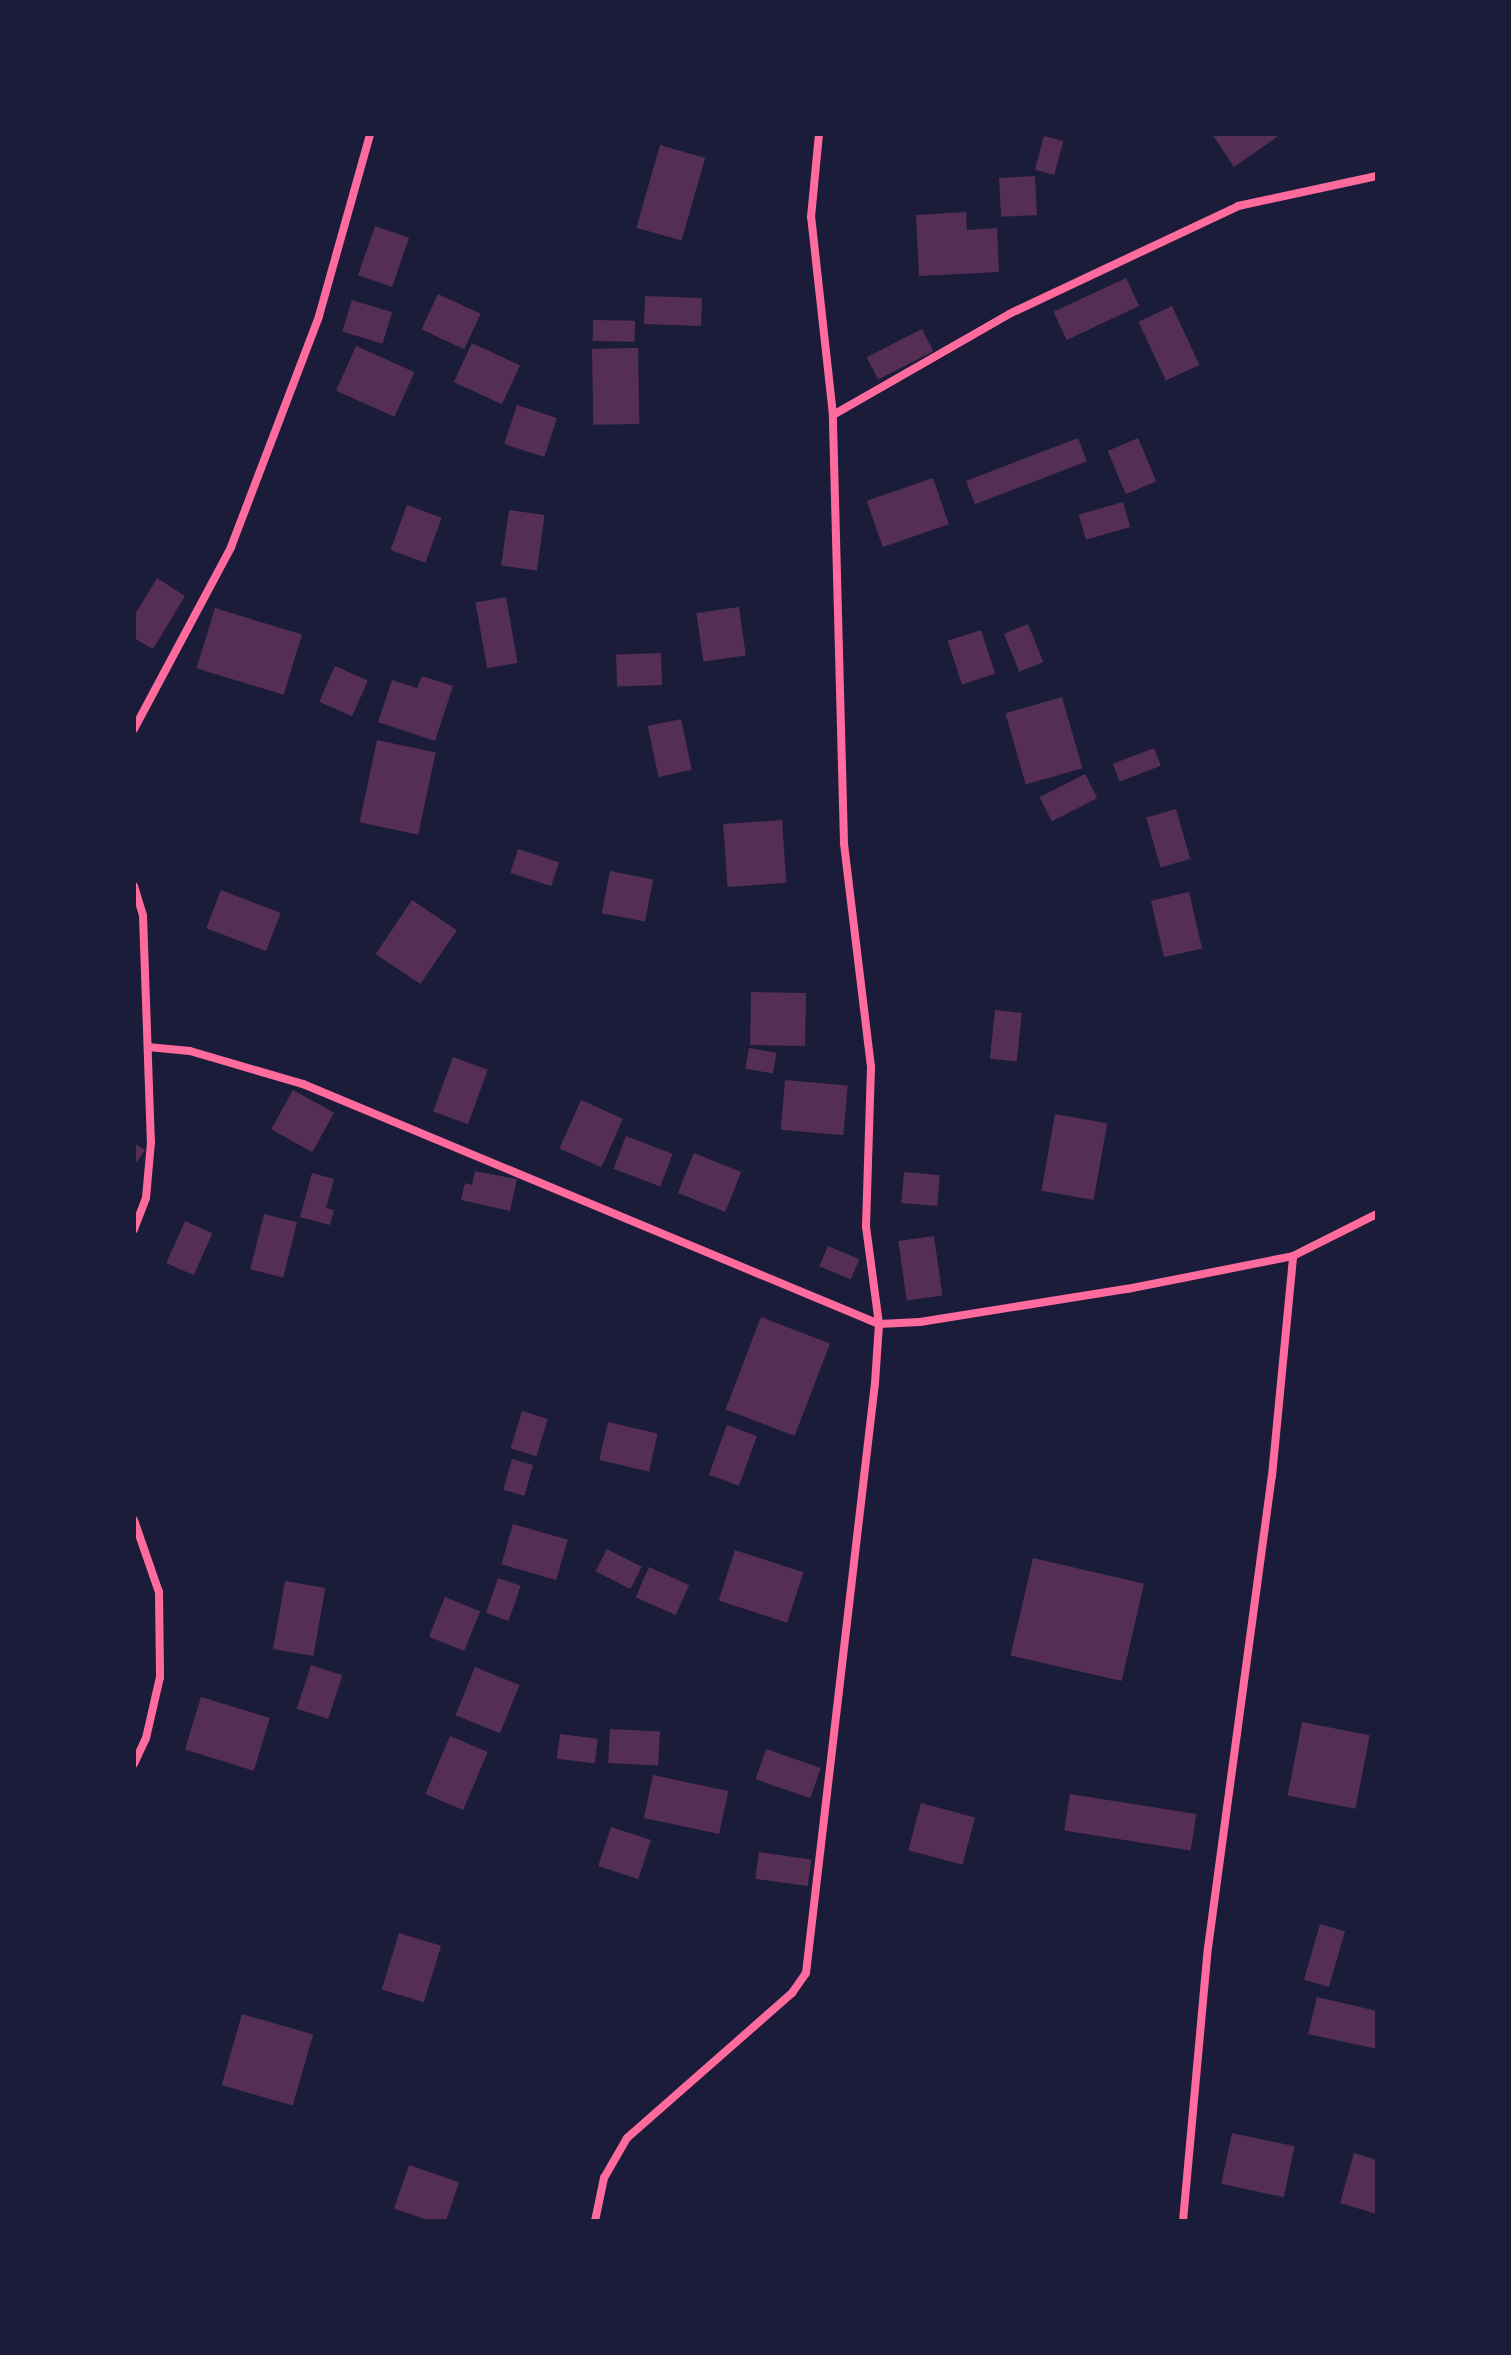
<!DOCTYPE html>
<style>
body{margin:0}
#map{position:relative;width:1511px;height:2355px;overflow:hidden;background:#1b1b3a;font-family:Literata,serif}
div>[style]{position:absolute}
.building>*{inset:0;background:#542f53;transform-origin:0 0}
.minor>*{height:8px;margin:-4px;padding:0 4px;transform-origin:4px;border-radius:4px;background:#ff6b9d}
span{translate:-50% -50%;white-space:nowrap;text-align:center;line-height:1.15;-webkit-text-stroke:8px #1b1b3a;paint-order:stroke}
.frame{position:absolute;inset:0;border:136px solid #1b1b3a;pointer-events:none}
</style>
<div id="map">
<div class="building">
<div style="clip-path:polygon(1212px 134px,1275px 134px,1277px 137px,1234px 167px)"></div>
<div style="left:1044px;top:136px;width:20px;height:35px;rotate:15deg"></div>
<div style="left:660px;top:145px;width:47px;height:86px;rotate:16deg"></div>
<div style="left:1035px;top:176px;width:39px;height:36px;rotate:87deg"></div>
<div style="clip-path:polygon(966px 212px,967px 230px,997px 228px,999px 272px,919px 276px,916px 215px)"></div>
<div style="left:375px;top:226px;width:36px;height:52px;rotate:19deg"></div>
<div style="left:1126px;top:278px;width:31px;height:80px;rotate:65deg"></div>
<div style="left:438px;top:294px;width:47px;height:39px;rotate:25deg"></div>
<div style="left:702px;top:298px;width:28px;height:57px;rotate:92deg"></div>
<div style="left:352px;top:300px;width:42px;height:33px;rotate:17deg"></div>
<div style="left:1172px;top:306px;width:65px;height:37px;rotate:65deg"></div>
<div style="left:593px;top:320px;width:42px;height:21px;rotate:1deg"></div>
<div style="left:922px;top:329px;width:25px;height:62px;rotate:63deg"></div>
<div style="left:472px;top:343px;width:53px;height:43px;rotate:25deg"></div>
<div style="left:356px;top:346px;width:64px;height:49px;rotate:24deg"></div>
<div style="left:638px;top:348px;width:76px;height:46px;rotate:89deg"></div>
<div style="left:517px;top:405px;width:42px;height:41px;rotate:18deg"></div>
<div style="left:1078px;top:438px;width:25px;height:120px;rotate:69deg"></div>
<div style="left:1138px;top:438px;width:47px;height:33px;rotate:67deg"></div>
<div style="left:933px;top:478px;width:49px;height:70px;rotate:71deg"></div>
<div style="left:1123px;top:502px;width:26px;height:46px;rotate:74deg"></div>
<div style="left:407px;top:505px;width:37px;height:48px;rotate:20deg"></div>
<div style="left:509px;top:510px;width:36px;height:56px;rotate:8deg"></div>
<div style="clip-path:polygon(157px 578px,185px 596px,153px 649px,134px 638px,134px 616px)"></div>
<div style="left:506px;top:597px;width:67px;height:31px;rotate:80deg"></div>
<div style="left:739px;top:607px;width:49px;height:43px;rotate:82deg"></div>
<div style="left:215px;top:608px;width:91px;height:63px;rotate:17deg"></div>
<div style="left:1028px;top:624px;width:41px;height:26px;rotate:68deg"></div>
<div style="left:981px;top:630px;width:46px;height:35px;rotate:72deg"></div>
<div style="left:661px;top:653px;width:32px;height:45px;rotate:88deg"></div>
<div style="left:335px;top:666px;width:36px;height:39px;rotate:24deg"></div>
<div style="clip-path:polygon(422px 676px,453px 686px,435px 741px,378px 722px,392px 680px,417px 688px)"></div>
<div style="left:1062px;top:697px;width:74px;height:59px;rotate:74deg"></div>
<div style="left:681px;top:719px;width:52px;height:34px;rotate:78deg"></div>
<div style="left:377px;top:740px;width:60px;height:84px;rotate:12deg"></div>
<div style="left:1154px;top:748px;width:19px;height:44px;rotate:69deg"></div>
<div style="left:1085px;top:774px;width:27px;height:51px;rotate:63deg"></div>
<div style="left:1176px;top:809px;width:52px;height:31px;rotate:74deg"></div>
<div style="left:782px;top:820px;width:63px;height:59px;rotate:86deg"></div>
<div style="left:518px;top:849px;width:43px;height:25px;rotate:18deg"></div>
<div style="left:610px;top:871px;width:44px;height:43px;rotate:11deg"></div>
<div style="left:221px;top:890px;width:64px;height:41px;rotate:21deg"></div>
<div style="left:1189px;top:892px;width:58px;height:39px;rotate:77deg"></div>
<div style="left:412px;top:900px;width:54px;height:65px;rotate:34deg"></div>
<div style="left:751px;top:992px;width:55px;height:53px;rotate:1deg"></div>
<div style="left:995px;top:1010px;width:27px;height:49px;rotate:6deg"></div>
<div style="left:749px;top:1048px;width:28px;height:21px;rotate:10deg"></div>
<div style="left:453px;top:1057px;width:37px;height:58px;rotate:20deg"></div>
<div style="left:785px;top:1080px;width:63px;height:50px;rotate:5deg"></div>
<div style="left:293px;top:1090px;width:47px;height:45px;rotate:29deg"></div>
<div style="left:581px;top:1100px;width:46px;height:53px;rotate:24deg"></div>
<div style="left:1055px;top:1114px;width:53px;height:78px;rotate:10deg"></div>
<div style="left:626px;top:1136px;width:50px;height:35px;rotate:21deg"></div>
<div style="clip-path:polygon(134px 1143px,145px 1150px,134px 1166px)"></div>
<div style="left:694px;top:1153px;width:51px;height:43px;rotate:22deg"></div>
<div style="clip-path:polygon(475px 1171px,517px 1179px,510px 1211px,461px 1200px,465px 1183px,472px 1185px)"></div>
<div style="left:904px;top:1172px;width:36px;height:31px;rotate:5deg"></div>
<div style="clip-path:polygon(312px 1173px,334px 1179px,326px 1208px,334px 1210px,330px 1225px,300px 1217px)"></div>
<div style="left:264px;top:1214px;width:34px;height:57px;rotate:14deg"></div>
<div style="left:185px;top:1221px;width:30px;height:46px;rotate:24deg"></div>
<div style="left:934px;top:1236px;width:60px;height:36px;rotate:82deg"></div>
<div style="left:828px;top:1246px;width:34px;height:22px;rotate:23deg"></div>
<div style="left:761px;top:1317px;width:74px;height:99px;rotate:21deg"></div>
<div style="left:522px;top:1411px;width:27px;height:39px;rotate:17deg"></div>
<div style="left:608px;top:1422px;width:51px;height:39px;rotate:13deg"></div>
<div style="left:727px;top:1425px;width:32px;height:53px;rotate:20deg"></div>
<div style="left:512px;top:1459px;width:22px;height:32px;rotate:16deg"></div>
<div style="left:513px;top:1524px;width:57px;height:42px;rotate:16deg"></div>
<div style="left:607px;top:1549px;width:39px;height:25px;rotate:27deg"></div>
<div style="left:735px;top:1550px;width:72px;height:53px;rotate:18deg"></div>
<div style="left:1033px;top:1558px;width:114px;height:100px;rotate:13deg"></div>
<div style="left:649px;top:1567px;width:44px;height:33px;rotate:24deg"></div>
<div style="left:498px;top:1578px;width:24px;height:37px;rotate:19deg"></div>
<div style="left:285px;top:1581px;width:41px;height:69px;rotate:10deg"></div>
<div style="left:445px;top:1597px;width:38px;height:43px;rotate:22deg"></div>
<div style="left:311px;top:1665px;width:33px;height:46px;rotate:18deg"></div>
<div style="left:475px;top:1667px;width:48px;height:52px;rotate:22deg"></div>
<div style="left:201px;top:1697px;width:72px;height:55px;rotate:17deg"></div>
<div style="left:1302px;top:1722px;width:69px;height:75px;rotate:11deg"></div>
<div style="left:610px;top:1729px;width:50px;height:34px;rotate:3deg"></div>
<div style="left:560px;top:1734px;width:38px;height:25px;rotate:7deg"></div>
<div style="left:450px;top:1736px;width:41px;height:63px;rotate:23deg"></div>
<div style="left:766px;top:1749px;width:58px;height:32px;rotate:19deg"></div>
<div style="left:653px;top:1775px;width:77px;height:44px;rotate:12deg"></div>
<div style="left:1070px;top:1794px;width:128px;height:37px;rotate:9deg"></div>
<div style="left:921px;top:1803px;width:56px;height:49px;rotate:15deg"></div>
<div style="left:611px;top:1827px;width:42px;height:41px;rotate:18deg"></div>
<div style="left:759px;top:1852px;width:53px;height:27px;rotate:8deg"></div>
<div style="left:1320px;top:1924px;width:26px;height:58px;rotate:16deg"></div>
<div style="left:399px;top:1933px;width:44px;height:59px;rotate:17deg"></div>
<div style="clip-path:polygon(1317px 1997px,1377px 2011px,1377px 2049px,1308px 2034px)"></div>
<div style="left:242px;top:2014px;width:74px;height:74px;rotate:16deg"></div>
<div style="left:1232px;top:2133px;width:64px;height:52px;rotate:12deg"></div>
<div style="clip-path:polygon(1354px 2153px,1377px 2160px,1377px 2214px,1340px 2203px)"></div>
<div style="left:409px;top:2165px;width:53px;height:46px;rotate:19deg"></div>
</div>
<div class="minor">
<div style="left:833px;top:415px;width:203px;rotate:-29.8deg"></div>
<div style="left:1009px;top:314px;width:253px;rotate:-25.2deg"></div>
<div style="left:1238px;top:206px;width:142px;rotate:-12.2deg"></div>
<div style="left:134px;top:729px;width:206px;rotate:-61.9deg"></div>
<div style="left:231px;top:547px;width:247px;rotate:-69.1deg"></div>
<div style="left:319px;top:316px;width:189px;rotate:-74.3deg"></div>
<div style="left:134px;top:886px;width:31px;rotate:73deg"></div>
<div style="left:143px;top:916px;width:226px;rotate:88deg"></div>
<div style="left:151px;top:1142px;width:56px;rotate:95.1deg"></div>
<div style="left:146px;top:1198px;width:34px;rotate:111deg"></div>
<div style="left:148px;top:1047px;width:42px;rotate:5.4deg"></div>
<div style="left:190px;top:1051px;width:118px;rotate:16.3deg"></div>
<div style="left:303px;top:1084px;width:624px;rotate:22.62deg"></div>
<div style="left:879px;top:1324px;width:41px;rotate:-2.8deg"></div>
<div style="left:920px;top:1322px;width:210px;rotate:-9.1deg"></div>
<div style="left:1127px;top:1289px;width:169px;rotate:-11.2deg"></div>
<div style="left:1293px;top:1256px;width:94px;rotate:-26.6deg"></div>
<div style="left:134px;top:1520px;width:76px;rotate:70.9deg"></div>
<div style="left:159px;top:1592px;width:85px;rotate:89.3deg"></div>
<div style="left:160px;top:1677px;width:63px;rotate:102.9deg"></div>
<div style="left:146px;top:1738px;width:29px;rotate:115deg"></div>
<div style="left:595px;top:2221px;width:44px;rotate:-78.2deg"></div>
<div style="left:604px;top:2178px;width:46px;rotate:-60.1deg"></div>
<div style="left:627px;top:2138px;width:220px;rotate:-41.3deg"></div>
<div style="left:792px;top:1993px;width:24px;rotate:-55deg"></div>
<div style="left:806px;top:1973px;width:594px;rotate:-83.33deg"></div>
<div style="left:875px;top:1383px;width:59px;rotate:-86.1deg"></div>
<div style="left:879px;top:1324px;width:99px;rotate:-97.6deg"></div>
<div style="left:866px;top:1226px;width:159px;rotate:-88.2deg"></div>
<div style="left:871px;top:1067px;width:226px;rotate:-96.9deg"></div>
<div style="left:844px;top:843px;width:428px;rotate:-91.5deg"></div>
<div style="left:833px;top:415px;width:199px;rotate:-96.3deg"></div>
<div style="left:811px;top:217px;width:83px;rotate:-84.5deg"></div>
<div style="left:1183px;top:2221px;width:274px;rotate:-84.8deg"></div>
<div style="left:1208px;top:1948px;width:476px;rotate:-82.3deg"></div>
<div style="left:1272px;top:1476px;width:221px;rotate:-84.5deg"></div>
</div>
<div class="frame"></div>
</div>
